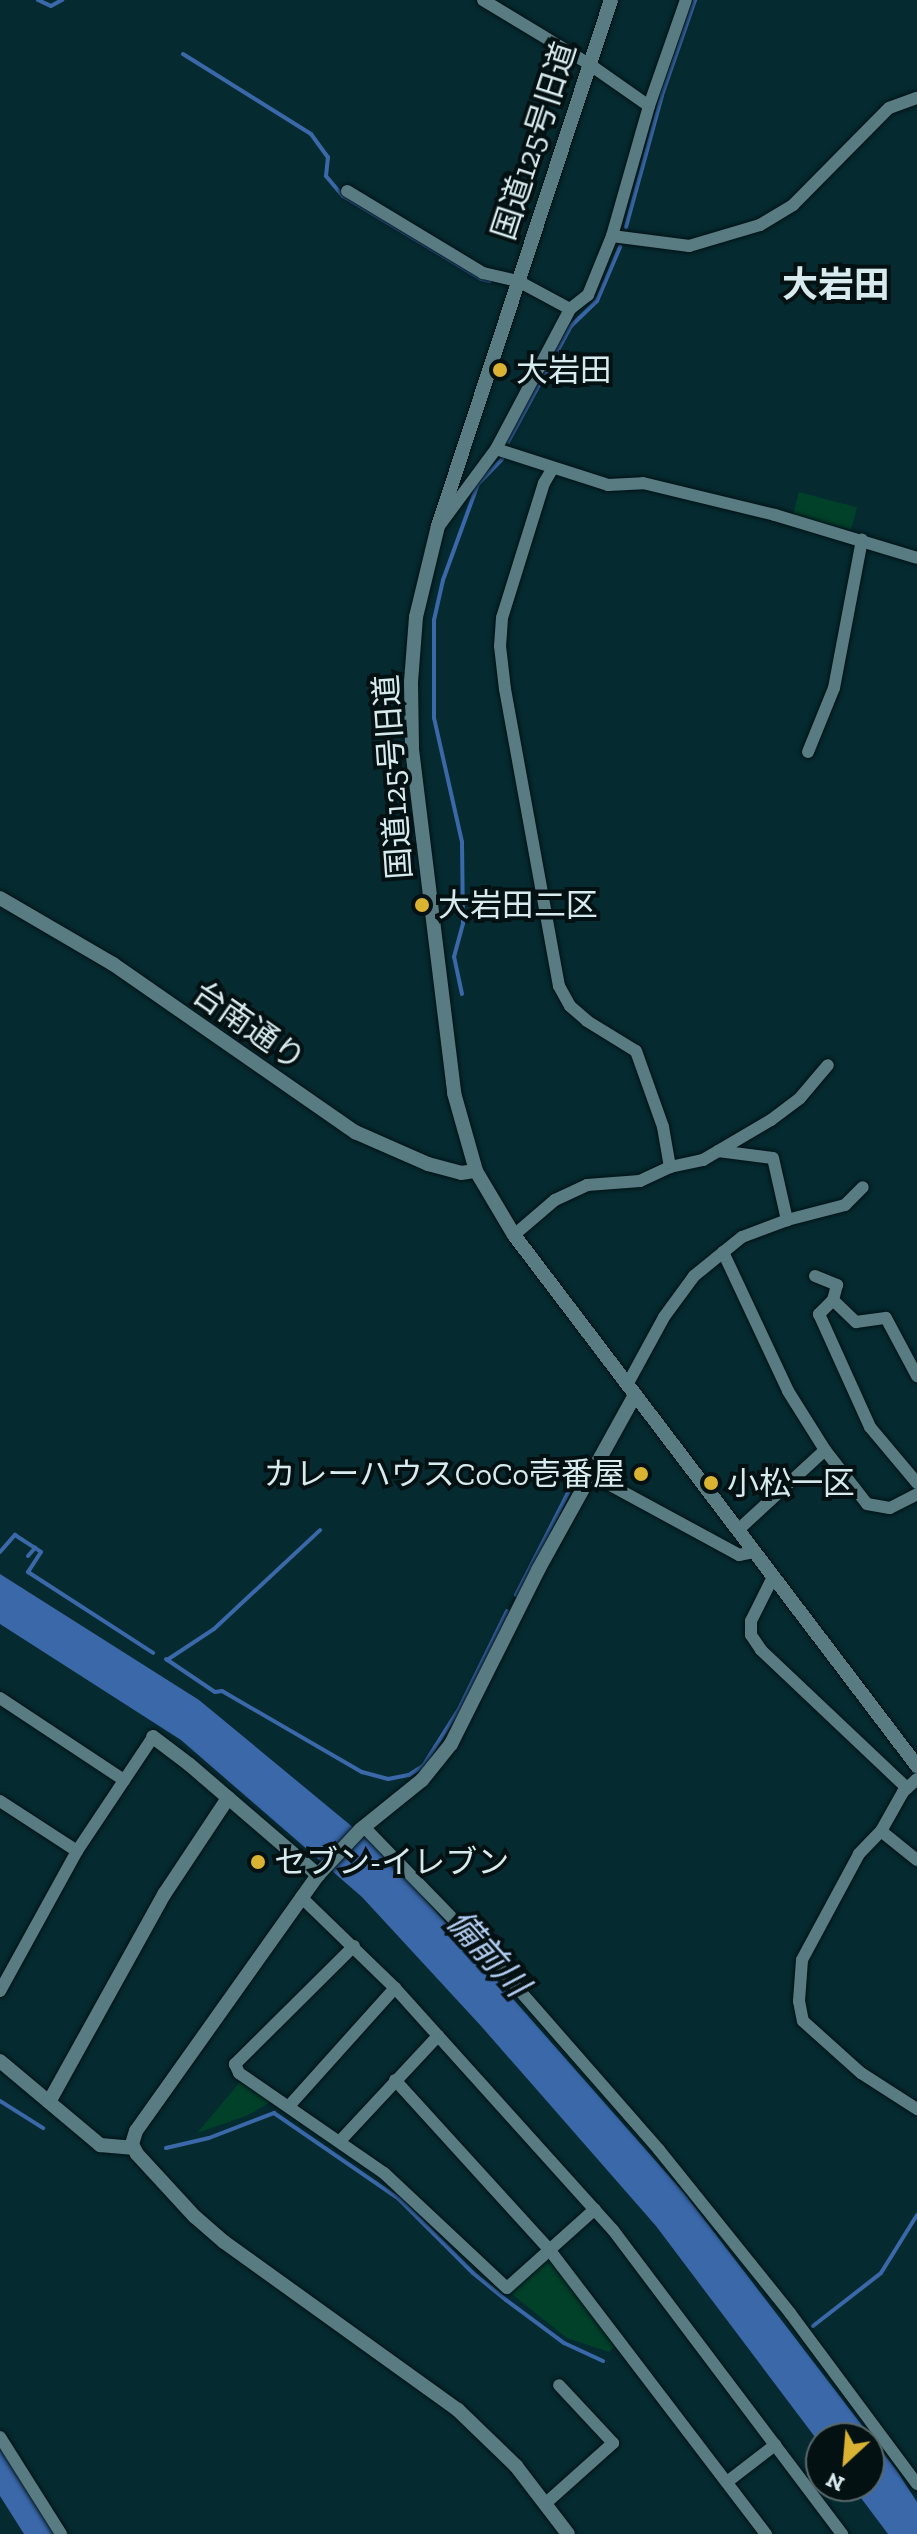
<!DOCTYPE html>
<meta charset="utf-8">
<style>
body{margin:0}
#map{position:relative;width:917px;height:2534px;overflow:hidden;background:#052b30;font-family:"Zilla Slab","Noto Sans JP",serif}
div>[style]{position:absolute}
.green>*{inset:0;background:#01412a;transform-origin:0 0}
.water>*{inset:0;background:#3a68a9}
.stream>*{height:4px;margin:-2px;padding:0 2px;transform-origin:2px;border-radius:2px;background:#3a68a9}
.roads{filter:drop-shadow(0 0 2px #001216) drop-shadow(0 0 2px #001216)}
.minor>*{height:12px;margin:-6px;padding:0 6px;transform-origin:6px;border-radius:6px;background:#587c82}
.tertiary>*{height:14px;margin:-7px;padding:0 7px;transform-origin:7px;border-radius:7px;background:#587c82}
.dots>*{width:22px;height:22px;translate:-50% -50%;box-sizing:border-box;border:4px solid #041113;border-radius:50%}
span{translate:-50% -50%;white-space:nowrap;text-align:center;line-height:1.15;-webkit-text-stroke:8px #041113;paint-order:stroke}
.street-label{font-size:32px;color:#d7eaed}
.poi-label{font-size:32px;color:#d7eaed}
.left{translate:0 -50%;text-align:left}
.right{translate:-100% -50%;text-align:right}
.water-label{font-size:34px;color:#b2ccf0;font-style:italic}
.quarter-label{font-size:36px;color:#d7eaed;font-weight:700}
.north{position:absolute;left:805px;top:2422px;width:80px;height:80px;box-sizing:border-box;background:#041113;border:2px solid #58686a;border-radius:50%;rotate:206deg;font-size:22px;font-weight:700;line-height:32px;text-align:center;color:#d7eaed}
.north::after{content:'';display:block;margin:auto;width:28px;height:36px;background:#dab333;clip-path:polygon(50% 0,100% 100%,50% 72%,0 100%)}
</style>
<div id="map">
<div class="green">
<div style="left:799px;top:492px;width:60px;height:23px;rotate:15deg"></div>
<div style="clip-path:polygon(240px 2082px,271px 2102px,246px 2116px,197px 2133px)"></div>
<div style="clip-path:polygon(544px 2259px,550px 2261px,616px 2345px,609px 2352px,567px 2338px,508px 2291px)"></div>
</div>
<div class="water">
<div style="clip-path:polygon(0 1574px,199px 1700px,372px 1843px,410px 1882px,684px 2193px,897px 2471px,917px 2502px,917px 2534px,888px 2534px,852px 2486px,869px 2486px,869px 2438px,821px 2438px,821px 2445px,656px 2226px,481px 2026px,362px 1897px,181px 1740px,0 1624px)"></div>
<div style="clip-path:polygon(0 2448px,55px 2534px,24px 2534px,0 2496px)"></div>
</div>
<div class="stream">
<div style="left:38px;top:0;width:14px;rotate:25deg"></div>
<div style="left:51px;top:6px;width:13px;rotate:-29deg"></div>
<div style="left:183px;top:54px;width:151px;rotate:32deg"></div>
<div style="left:311px;top:134px;width:29px;rotate:54deg"></div>
<div style="left:328px;top:157px;width:19px;rotate:96deg"></div>
<div style="left:326px;top:176px;width:26px;rotate:50deg"></div>
<div style="left:343px;top:196px;width:161px;rotate:31deg"></div>
<div style="left:481px;top:279px;width:9px;rotate:13deg"></div>
<div style="left:626px;top:227px;width:137px;rotate:-74.7deg"></div>
<div style="left:662px;top:95px;width:101px;rotate:-70.8deg"></div>
<div style="left:508px;top:442px;width:132px;rotate:-61.5deg"></div>
<div style="left:571px;top:326px;width:36px;rotate:-44deg"></div>
<div style="left:597px;top:301px;width:59px;rotate:-66.9deg"></div>
<div style="left:462px;top:994px;width:38px;rotate:-102deg"></div>
<div style="left:454px;top:957px;width:34px;rotate:-75deg"></div>
<div style="left:463px;top:924px;width:82px;rotate:-90.7deg"></div>
<div style="left:462px;top:842px;width:127px;rotate:-102.7deg"></div>
<div style="left:434px;top:718px;width:98px;rotate:-90deg"></div>
<div style="left:434px;top:620px;width:41px;rotate:-77.3deg"></div>
<div style="left:443px;top:580px;width:102px;rotate:-70deg"></div>
<div style="left:478px;top:484px;width:35px;rotate:-46deg"></div>
<div style="left:0;top:1552px;width:23px;rotate:-49deg"></div>
<div style="left:15px;top:1535px;width:31px;rotate:33deg"></div>
<div style="left:41px;top:1552px;width:24px;rotate:123deg"></div>
<div style="left:28px;top:1572px;width:149px;rotate:32.9deg"></div>
<div style="left:28px;top:1556px;width:11px;rotate:-49deg"></div>
<div style="left:516px;top:1595px;width:117px;rotate:-63deg"></div>
<div style="left:166px;top:1659px;width:59px;rotate:34deg"></div>
<div style="left:215px;top:1692px;width:7px;rotate:-8deg"></div>
<div style="left:222px;top:1691px;width:162px;rotate:30.1deg"></div>
<div style="left:362px;top:1772px;width:27px;rotate:15deg"></div>
<div style="left:388px;top:1779px;width:21px;rotate:-11deg"></div>
<div style="left:409px;top:1775px;width:17px;rotate:-33deg"></div>
<div style="left:423px;top:1766px;width:67px;rotate:-57.7deg"></div>
<div style="left:459px;top:1709px;width:109px;rotate:-63.9deg"></div>
<div style="left:167px;top:1660px;width:56px;rotate:-33.4deg"></div>
<div style="left:214px;top:1629px;width:145px;rotate:-43deg"></div>
<div style="left:0;top:2101px;width:51px;rotate:32.1deg"></div>
<div style="left:166px;top:2148px;width:44px;rotate:-13.1deg"></div>
<div style="left:209px;top:2138px;width:70px;rotate:-21deg"></div>
<div style="left:274px;top:2113px;width:152px;rotate:34.5deg"></div>
<div style="left:399px;top:2199px;width:105px;rotate:45deg"></div>
<div style="left:473px;top:2273px;width:43px;rotate:39.3deg"></div>
<div style="left:506px;top:2300px;width:72px;rotate:36.6deg"></div>
<div style="left:564px;top:2343px;width:43px;rotate:24.8deg"></div>
<div style="left:813px;top:2326px;width:86px;rotate:-37.9deg"></div>
<div style="left:881px;top:2273px;width:68px;rotate:-58.2deg"></div>
</div>
<div class="roads">
<div class="minor">
<div style="left:483px;top:0;width:124px;rotate:31.1deg"></div>
<div style="left:589px;top:64px;width:73px;rotate:35deg"></div>
<div style="left:347px;top:191px;width:159px;rotate:31.1deg"></div>
<div style="left:483px;top:273px;width:36px;rotate:13deg"></div>
<div style="left:518px;top:281px;width:59px;rotate:28.3deg"></div>
<div style="left:612px;top:236px;width:78px;rotate:7.4deg"></div>
<div style="left:689px;top:246px;width:74px;rotate:-16.5deg"></div>
<div style="left:760px;top:225px;width:39px;rotate:-31deg"></div>
<div style="left:793px;top:205px;width:136px;rotate:-45.3deg"></div>
<div style="left:889px;top:108px;width:30px;rotate:-20deg"></div>
<div style="left:496px;top:449px;width:118px;rotate:17.8deg"></div>
<div style="left:608px;top:485px;width:35px;rotate:-3deg"></div>
<div style="left:643px;top:483px;width:136px;rotate:13.6deg"></div>
<div style="left:775px;top:515px;width:148px;rotate:16.8deg"></div>
<div style="left:553px;top:468px;width:17px;rotate:121deg"></div>
<div style="left:544px;top:483px;width:141px;rotate:107.3deg"></div>
<div style="left:502px;top:618px;width:28px;rotate:94deg"></div>
<div style="left:500px;top:646px;width:43px;rotate:83.4deg"></div>
<div style="left:505px;top:689px;width:302px;rotate:79.7deg"></div>
<div style="left:559px;top:986px;width:23px;rotate:61deg"></div>
<div style="left:570px;top:1006px;width:23px;rotate:41deg"></div>
<div style="left:587px;top:1021px;width:57px;rotate:31.5deg"></div>
<div style="left:636px;top:1051px;width:81px;rotate:70.4deg"></div>
<div style="left:663px;top:1127px;width:41px;rotate:80.1deg"></div>
<div style="left:439px;top:526px;width:96px;rotate:-53.5deg"></div>
<div style="left:496px;top:449px;width:158px;rotate:-62.1deg"></div>
<div style="left:570px;top:309px;width:23px;rotate:-38deg"></div>
<div style="left:588px;top:295px;width:64px;rotate:-67.9deg"></div>
<div style="left:612px;top:236px;width:135px;rotate:-74.1deg"></div>
<div style="left:649px;top:106px;width:112px;rotate:-70.8deg"></div>
<div style="left:808px;top:752px;width:69px;rotate:-67.9deg"></div>
<div style="left:834px;top:688px;width:151px;rotate:-79.3deg"></div>
<div style="left:718px;top:1151px;width:55px;rotate:7.3deg"></div>
<div style="left:773px;top:1158px;width:64px;rotate:77.3deg"></div>
<div style="left:514px;top:1235px;width:54px;rotate:-40.5deg"></div>
<div style="left:555px;top:1200px;width:35px;rotate:-25deg"></div>
<div style="left:587px;top:1185px;width:53px;rotate:-4.3deg"></div>
<div style="left:640px;top:1181px;width:33px;rotate:-25deg"></div>
<div style="left:670px;top:1167px;width:34px;rotate:-12deg"></div>
<div style="left:703px;top:1160px;width:79px;rotate:-30.5deg"></div>
<div style="left:771px;top:1120px;width:36px;rotate:-37deg"></div>
<div style="left:800px;top:1098px;width:43px;rotate:-49.7deg"></div>
<div style="left:723px;top:1252px;width:153px;rotate:64.9deg"></div>
<div style="left:788px;top:1391px;width:70px;rotate:57.9deg"></div>
<div style="left:825px;top:1450px;width:68px;rotate:52.1deg"></div>
<div style="left:867px;top:1504px;width:23px;rotate:10deg"></div>
<div style="left:890px;top:1508px;width:30px;rotate:-27deg"></div>
<div style="left:815px;top:1276px;width:24px;rotate:22deg"></div>
<div style="left:837px;top:1285px;width:16px;rotate:105deg"></div>
<div style="left:833px;top:1300px;width:32px;rotate:44deg"></div>
<div style="left:856px;top:1322px;width:30px;rotate:-8deg"></div>
<div style="left:886px;top:1318px;width:66px;rotate:61.9deg"></div>
<div style="left:833px;top:1300px;width:20px;rotate:135deg"></div>
<div style="left:819px;top:1314px;width:124px;rotate:65.7deg"></div>
<div style="left:870px;top:1427px;width:73px;rotate:50deg"></div>
<div style="left:627px;top:1385px;width:77px;rotate:-61.4deg"></div>
<div style="left:664px;top:1317px;width:51px;rotate:-53.8deg"></div>
<div style="left:694px;top:1276px;width:62px;rotate:-39.1deg"></div>
<div style="left:742px;top:1237px;width:48px;rotate:-20.7deg"></div>
<div style="left:787px;top:1220px;width:60px;rotate:-14.5deg"></div>
<div style="left:845px;top:1205px;width:25px;rotate:-45deg"></div>
<div style="left:590px;top:1474px;width:170px;rotate:28.5deg"></div>
<div style="left:739px;top:1555px;width:16px;rotate:-11deg"></div>
<div style="left:738px;top:1530px;width:118px;rotate:-42.6deg"></div>
<div style="left:773px;top:1577px;width:49px;rotate:116.6deg"></div>
<div style="left:751px;top:1621px;width:14px;rotate:90deg"></div>
<div style="left:751px;top:1635px;width:18px;rotate:56deg"></div>
<div style="left:761px;top:1650px;width:201px;rotate:43.4deg"></div>
<div style="left:0;top:1698px;width:149px;rotate:33.5deg"></div>
<div style="left:917px;top:1779px;width:19px;rotate:137deg"></div>
<div style="left:903px;top:1792px;width:45px;rotate:119.4deg"></div>
<div style="left:881px;top:1831px;width:32px;rotate:134deg"></div>
<div style="left:859px;top:1854px;width:120px;rotate:118.3deg"></div>
<div style="left:802px;top:1960px;width:41px;rotate:94.2deg"></div>
<div style="left:799px;top:2001px;width:20px;rotate:79deg"></div>
<div style="left:803px;top:2021px;width:78px;rotate:41.9deg"></div>
<div style="left:861px;top:2073px;width:67px;rotate:32.7deg"></div>
<div style="left:0;top:1801px;width:92px;rotate:33deg"></div>
<div style="left:364px;top:1827px;width:184px;rotate:45.9deg"></div>
<div style="left:492px;top:1959px;width:254px;rotate:48.8deg"></div>
<div style="left:659px;top:2150px;width:209px;rotate:51.2deg"></div>
<div style="left:790px;top:2313px;width:213px;rotate:53.4deg"></div>
<div style="left:881px;top:1831px;width:46px;rotate:38.9deg"></div>
<div style="left:301px;top:1897px;width:131px;rotate:44.1deg"></div>
<div style="left:395px;top:1988px;width:326px;rotate:48deg"></div>
<div style="left:613px;top:2230px;width:381px;rotate:53deg"></div>
<div style="left:354px;top:1946px;width:168px;rotate:135.2deg"></div>
<div style="left:235px;top:2064px;width:10px;rotate:66deg"></div>
<div style="left:239px;top:2073px;width:176px;rotate:34.6deg"></div>
<div style="left:384px;top:2173px;width:168px;rotate:43.1deg"></div>
<div style="left:507px;top:2288px;width:118px;rotate:-41.9deg"></div>
<div style="left:0;top:1991px;width:160px;rotate:-61.2deg"></div>
<div style="left:77px;top:1851px;width:137px;rotate:-56.3deg"></div>
<div style="left:395px;top:2080px;width:227px;rotate:47.7deg"></div>
<div style="left:548px;top:2248px;width:360px;rotate:52.7deg"></div>
<div style="left:289px;top:2106px;width:159px;rotate:-48.1deg"></div>
<div style="left:340px;top:2141px;width:144px;rotate:-47deg"></div>
<div style="left:0;top:2437px;width:115px;rotate:57.8deg"></div>
<div style="left:727px;top:2482px;width:61px;rotate:-37.6deg"></div>
<div style="left:546px;top:2503px;width:90px;rotate:-41.8deg"></div>
<div style="left:613px;top:2443px;width:79px;rotate:-133deg"></div>
</div>
<div class="tertiary">
<div style="left:611px;top:0;width:554px;rotate:108.21deg"></div>
<div style="left:438px;top:526px;width:94px;rotate:103.6deg"></div>
<div style="left:416px;top:617px;width:65px;rotate:94.4deg"></div>
<div style="left:411px;top:682px;width:67px;rotate:89.1deg"></div>
<div style="left:412px;top:749px;width:347px;rotate:83deg"></div>
<div style="left:454px;top:1093px;width:81px;rotate:74.2deg"></div>
<div style="left:476px;top:1171px;width:74px;rotate:59.3deg"></div>
<div style="left:514px;top:1235px;width:667px;rotate:52.8deg"></div>
<div style="left:0;top:898px;width:131px;rotate:30.3deg"></div>
<div style="left:113px;top:964px;width:295px;rotate:34.8deg"></div>
<div style="left:355px;top:1132px;width:80px;rotate:23.7deg"></div>
<div style="left:428px;top:1164px;width:34px;rotate:15deg"></div>
<div style="left:461px;top:1173px;width:15px;rotate:-8deg"></div>
<div style="left:153px;top:1737px;width:46px;rotate:37.1deg"></div>
<div style="left:190px;top:1765px;width:169px;rotate:40.7deg"></div>
<div style="left:0;top:2061px;width:131px;rotate:40deg"></div>
<div style="left:100px;top:2145px;width:32px;rotate:5deg"></div>
<div style="left:49px;top:2102px;width:239px;rotate:-61deg"></div>
<div style="left:165px;top:1893px;width:114px;rotate:-56.4deg"></div>
<div style="left:568px;top:2534px;width:86px;rotate:-127.4deg"></div>
<div style="left:516px;top:2466px;width:81px;rotate:-136deg"></div>
<div style="left:458px;top:2410px;width:288px;rotate:-144.3deg"></div>
<div style="left:224px;top:2242px;width:38px;rotate:-139deg"></div>
<div style="left:195px;top:2217px;width:86px;rotate:-132.6deg"></div>
<div style="left:137px;top:2154px;width:11px;rotate:-117deg"></div>
<div style="left:132px;top:2144px;width:14px;rotate:-73deg"></div>
<div style="left:136px;top:2131px;width:314px;rotate:-54.6deg"></div>
<div style="left:318px;top:1875px;width:62px;rotate:-47deg"></div>
<div style="left:360px;top:1830px;width:80px;rotate:-38.9deg"></div>
<div style="left:422px;top:1780px;width:46px;rotate:-51.1deg"></div>
<div style="left:451px;top:1744px;width:195px;rotate:-63.4deg"></div>
<div style="left:538px;top:1570px;width:200px;rotate:-61deg"></div>
</div>
</div>
<div class="dots">
<div style="left:500px;top:370px;background:#dab333"></div>
<div style="left:422px;top:905px;background:#dab333"></div>
<div style="left:641px;top:1474px;background:#dab333"></div>
<div style="left:711px;top:1483px;background:#dab333"></div>
<div style="left:258px;top:1862px;background:#dab333"></div>
</div>
<div class="street-label">
<span style="left:534px;top:141px;rotate:-72deg">国道125号旧道</span>
<span style="left:393px;top:777px;rotate:-94deg">国道125号旧道</span>
<span style="left:249px;top:1026px;rotate:35deg">台南通り</span>
</div>
<div class="poi-label">
<span class="left" style="left:516px;top:370px">大岩田</span>
<span class="left" style="left:438px;top:905px">大岩田二区</span>
<span class="right" style="left:625px;top:1474px">カレーハウスCoCo壱番屋</span>
<span class="left" style="left:727px;top:1483px">小松一区</span>
<span class="left" style="left:274px;top:1862px">セブン-イレブン</span>
</div>
<div class="water-label">
<span style="left:488px;top:1953px;rotate:48deg">備前川</span>
</div>
<div class="quarter-label">
<span style="left:836px;top:285px">大岩田</span>
</div>
<div class="north">N</div>
</div>
